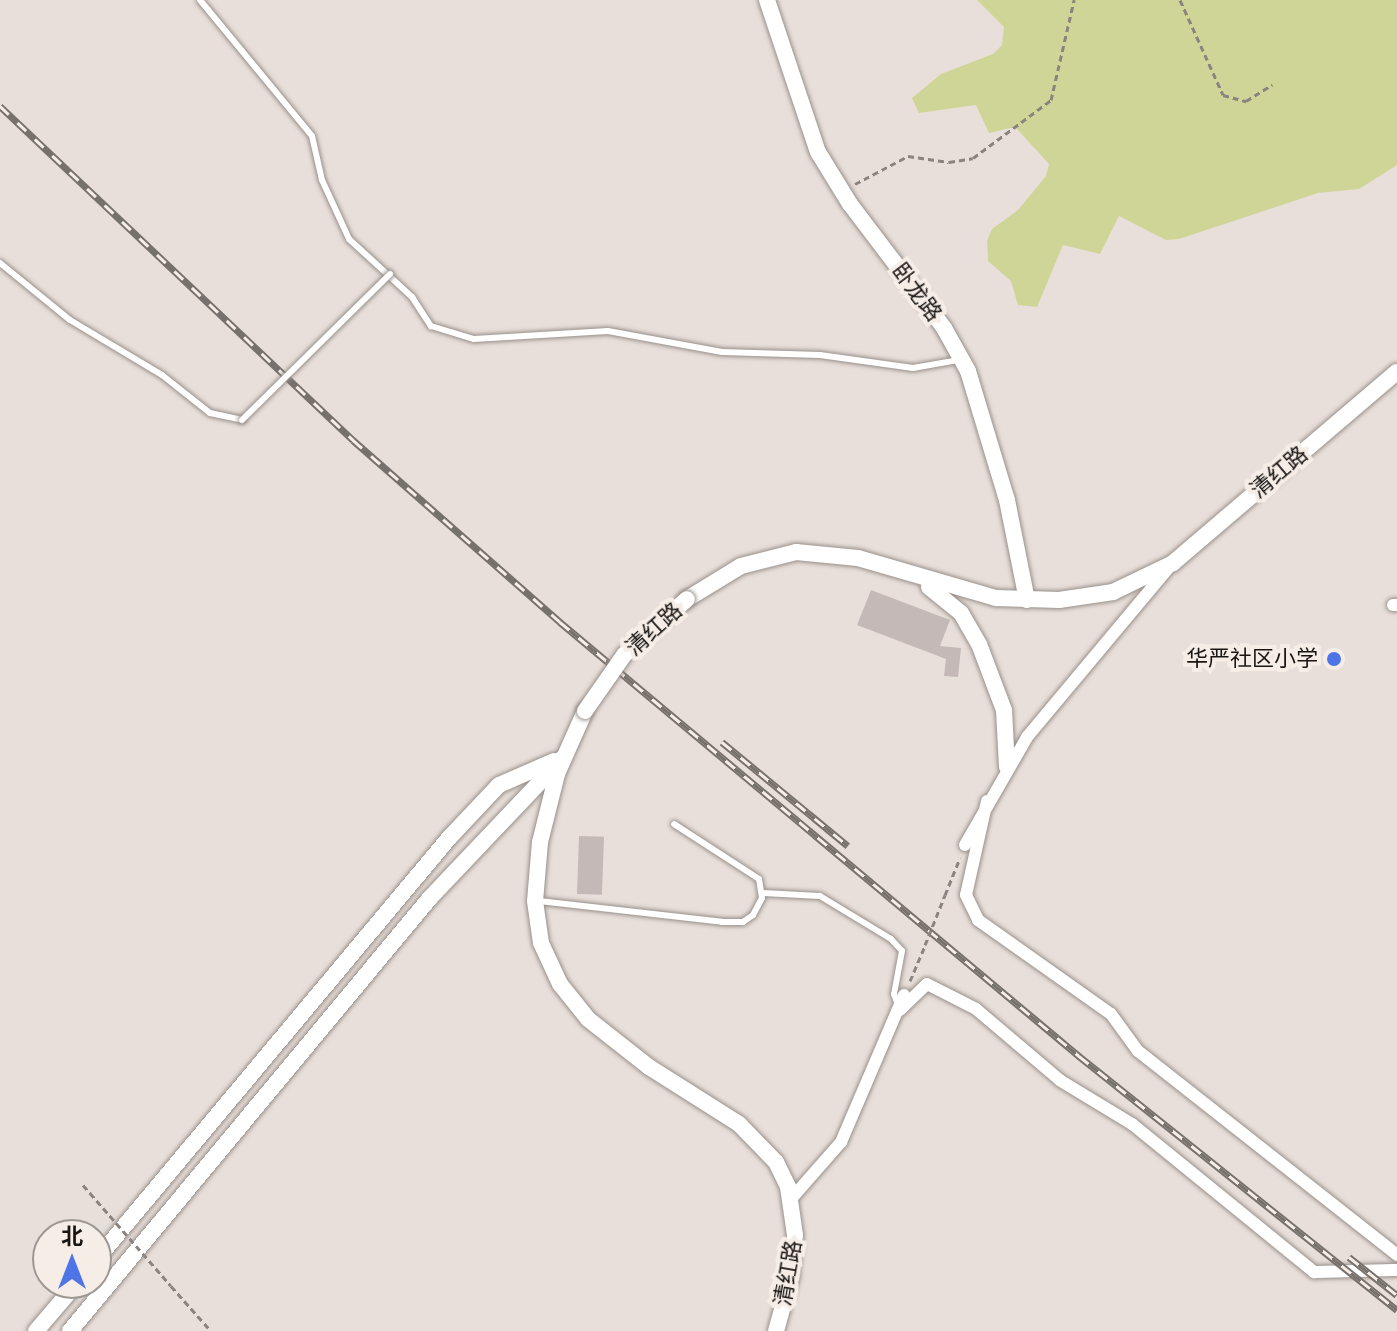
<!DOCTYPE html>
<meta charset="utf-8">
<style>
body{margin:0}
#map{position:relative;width:1397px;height:1331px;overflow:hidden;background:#e9dfda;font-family:Montserrat,"Noto Sans SC",sans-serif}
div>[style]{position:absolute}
.green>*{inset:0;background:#cfd596}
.building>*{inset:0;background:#c5b9b8;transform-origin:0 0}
.path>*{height:3px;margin-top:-1.5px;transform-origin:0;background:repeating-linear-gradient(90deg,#8a837f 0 6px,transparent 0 10px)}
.roads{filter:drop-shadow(0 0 2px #98908a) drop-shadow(0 0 2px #98908a)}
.lane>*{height:6px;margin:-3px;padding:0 3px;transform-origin:3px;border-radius:3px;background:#fff}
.street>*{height:12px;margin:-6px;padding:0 6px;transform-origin:6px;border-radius:6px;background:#fff}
.secondary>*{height:16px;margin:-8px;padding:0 8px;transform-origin:8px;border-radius:8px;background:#fff}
.rail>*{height:7px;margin-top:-3.5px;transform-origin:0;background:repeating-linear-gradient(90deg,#f6ede7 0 12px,#77716d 0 24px);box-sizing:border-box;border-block:2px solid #77716d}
.path-bridge>*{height:3px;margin-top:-1.5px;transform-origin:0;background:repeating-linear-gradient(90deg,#8a837f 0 6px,transparent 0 10px)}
.bridges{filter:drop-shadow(0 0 2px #98908a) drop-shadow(0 0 2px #98908a)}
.lane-bridge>*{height:6px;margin:-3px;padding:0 3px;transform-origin:3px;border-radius:3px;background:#fff}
.secondary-bridge>*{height:16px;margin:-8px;padding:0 8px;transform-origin:8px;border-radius:8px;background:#fff}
.dots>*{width:22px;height:22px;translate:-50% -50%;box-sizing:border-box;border:4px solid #f6ede7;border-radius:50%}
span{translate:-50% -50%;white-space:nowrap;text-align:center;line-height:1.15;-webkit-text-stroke:8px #f6ede7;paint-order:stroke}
.street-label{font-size:22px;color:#181513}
.poi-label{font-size:22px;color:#181513}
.right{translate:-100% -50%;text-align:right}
.north{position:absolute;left:32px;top:1219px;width:80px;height:80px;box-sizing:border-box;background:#f6ede7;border:2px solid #9d9792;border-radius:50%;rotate:0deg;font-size:22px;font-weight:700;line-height:32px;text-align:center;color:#181513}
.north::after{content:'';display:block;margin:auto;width:28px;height:36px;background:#4e74e7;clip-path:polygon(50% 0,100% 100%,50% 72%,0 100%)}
</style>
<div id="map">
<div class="green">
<div style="clip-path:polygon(977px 0,1397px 0,1397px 165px,1359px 189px,1318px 193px,1179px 239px,1166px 240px,1119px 216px,1100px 254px,1063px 245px,1037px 307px,1018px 305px,1011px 281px,988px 261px,987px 241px,992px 229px,1018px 210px,1046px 176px,1049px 164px,1015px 127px,989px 133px,976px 105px,919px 113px,912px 98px,941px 74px,993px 54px,1002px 45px,1004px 27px)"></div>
</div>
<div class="building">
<div style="clip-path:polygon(871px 590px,950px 620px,940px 646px,961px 648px,958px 677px,944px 676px,946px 659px,857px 625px)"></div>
<div style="left:579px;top:836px;width:25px;height:58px;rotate:2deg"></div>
</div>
<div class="path">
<div style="left:1180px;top:0;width:104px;rotate:65.6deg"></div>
<div style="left:1223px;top:95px;width:24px;rotate:15deg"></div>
<div style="left:1246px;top:101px;width:31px;rotate:-32deg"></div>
<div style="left:855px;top:184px;width:60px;rotate:-27.8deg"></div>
<div style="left:908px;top:156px;width:41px;rotate:8.3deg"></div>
<div style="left:949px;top:162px;width:24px;rotate:-9deg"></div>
<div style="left:973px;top:158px;width:97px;rotate:-36.6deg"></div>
<div style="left:1051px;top:100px;width:103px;rotate:-77deg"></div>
<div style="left:945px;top:895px;width:40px;rotate:-68deg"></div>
<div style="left:910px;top:981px;width:39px;rotate:-67deg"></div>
<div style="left:83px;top:1185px;width:11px;rotate:49deg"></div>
<div style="left:171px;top:1286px;width:60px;rotate:48.4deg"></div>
</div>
<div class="roads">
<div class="lane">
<div style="left:200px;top:0;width:176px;rotate:50.5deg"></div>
<div style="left:312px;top:136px;width:45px;rotate:77.2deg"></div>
<div style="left:322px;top:180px;width:65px;rotate:65.4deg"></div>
<div style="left:349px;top:239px;width:86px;rotate:42.6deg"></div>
<div style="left:412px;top:297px;width:35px;rotate:57deg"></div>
<div style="left:431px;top:326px;width:45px;rotate:16.8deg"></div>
<div style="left:474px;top:339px;width:134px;rotate:-3.4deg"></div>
<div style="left:608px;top:331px;width:116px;rotate:10.4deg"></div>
<div style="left:722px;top:352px;width:98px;rotate:1.8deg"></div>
<div style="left:820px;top:355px;width:94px;rotate:8deg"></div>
<div style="left:913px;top:368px;width:47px;rotate:-9.9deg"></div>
<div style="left:0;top:263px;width:90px;rotate:39.2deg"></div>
<div style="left:70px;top:320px;width:107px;rotate:30.9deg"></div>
<div style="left:162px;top:375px;width:61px;rotate:38.4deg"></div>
<div style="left:210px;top:413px;width:33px;rotate:12deg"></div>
<div style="left:763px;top:893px;width:57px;rotate:3deg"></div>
<div style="left:820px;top:896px;width:83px;rotate:31.2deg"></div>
<div style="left:891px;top:939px;width:16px;rotate:47deg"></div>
<div style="left:902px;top:951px;width:44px;rotate:100.5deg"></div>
<div style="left:894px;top:994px;width:12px;rotate:70deg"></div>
<div style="left:539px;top:901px;width:184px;rotate:6.5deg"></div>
<div style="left:722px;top:922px;width:21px"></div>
<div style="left:743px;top:922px;width:12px;rotate:-35deg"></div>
<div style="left:753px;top:915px;width:19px;rotate:-62deg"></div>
<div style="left:762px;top:898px;width:19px;rotate:-99deg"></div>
<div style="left:759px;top:879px;width:101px;rotate:-147.1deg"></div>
</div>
<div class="street">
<div style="left:1393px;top:605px;width:4px"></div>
<div style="left:987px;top:801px;width:96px;rotate:102.6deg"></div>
<div style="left:966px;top:895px;width:28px;rotate:64deg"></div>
<div style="left:978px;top:920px;width:163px;rotate:35.3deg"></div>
<div style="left:1111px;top:1014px;width:46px;rotate:53.9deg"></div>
<div style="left:1138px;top:1051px;width:330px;rotate:38.2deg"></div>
<div style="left:965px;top:845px;width:125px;rotate:-60.1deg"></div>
<div style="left:1027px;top:737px;width:224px;rotate:-50.1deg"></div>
<div style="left:900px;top:1010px;width:37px;rotate:-44deg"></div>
<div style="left:927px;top:984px;width:55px;rotate:27deg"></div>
<div style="left:976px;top:1009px;width:111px;rotate:40.3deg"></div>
<div style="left:1061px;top:1081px;width:83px;rotate:31.2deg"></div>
<div style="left:1132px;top:1124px;width:235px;rotate:39.1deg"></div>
<div style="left:1314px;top:1272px;width:83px;rotate:-1.4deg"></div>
<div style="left:791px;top:1199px;width:76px;rotate:-48.7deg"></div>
<div style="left:841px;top:1142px;width:160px;rotate:-66.8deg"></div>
</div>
<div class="secondary">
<div style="left:767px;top:0;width:160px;rotate:71.5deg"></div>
<div style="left:818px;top:152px;width:61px;rotate:58.4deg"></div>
<div style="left:850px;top:204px;width:156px;rotate:52.8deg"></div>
<div style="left:944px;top:328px;width:49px;rotate:60.8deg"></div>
<div style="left:968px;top:371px;width:135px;rotate:73.2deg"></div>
<div style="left:1007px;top:500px;width:102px;rotate:78.7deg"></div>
<div style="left:929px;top:587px;width:41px;rotate:39.1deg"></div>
<div style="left:961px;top:613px;width:36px;rotate:60deg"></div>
<div style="left:979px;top:644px;width:71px;rotate:69.3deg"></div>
<div style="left:1004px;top:710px;width:57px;rotate:87deg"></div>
<div style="left:687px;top:599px;width:63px;rotate:-31.4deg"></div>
<div style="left:741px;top:566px;width:57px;rotate:-14.3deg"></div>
<div style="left:796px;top:552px;width:62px;rotate:5.5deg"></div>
<div style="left:858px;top:558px;width:144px;rotate:16.2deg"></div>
<div style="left:996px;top:598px;width:63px;rotate:1.8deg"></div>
<div style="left:1059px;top:600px;width:55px;rotate:-8.4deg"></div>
<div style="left:1113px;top:592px;width:67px;rotate:-25.8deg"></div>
<div style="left:1173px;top:563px;width:294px;rotate:-40.5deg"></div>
<div style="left:585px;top:711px;width:69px;rotate:114deg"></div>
<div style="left:557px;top:774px;width:70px;rotate:104deg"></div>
<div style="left:540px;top:842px;width:59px;rotate:94.8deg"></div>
<div style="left:535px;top:901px;width:42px;rotate:81.9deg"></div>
<div style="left:541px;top:943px;width:45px;rotate:65.1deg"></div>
<div style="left:560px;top:984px;width:45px;rotate:51.3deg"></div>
<div style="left:588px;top:1019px;width:78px;rotate:38.2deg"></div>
<div style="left:649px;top:1067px;width:107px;rotate:32.3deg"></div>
<div style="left:739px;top:1124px;width:53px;rotate:45.8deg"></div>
<div style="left:776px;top:1162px;width:28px;rotate:64deg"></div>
<div style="left:788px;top:1187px;width:49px;rotate:81.7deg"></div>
<div style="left:795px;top:1235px;width:42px;rotate:95.4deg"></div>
<div style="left:791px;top:1277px;width:56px;rotate:105.5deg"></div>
<div style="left:96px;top:1260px;width:550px;rotate:-50.09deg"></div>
<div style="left:449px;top:838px;width:73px;rotate:-46.7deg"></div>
<div style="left:499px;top:785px;width:60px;rotate:-23.6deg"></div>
<div style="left:36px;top:1331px;width:63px;rotate:-49.5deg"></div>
<div style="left:70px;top:1331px;width:562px;rotate:-50.27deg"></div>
<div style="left:429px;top:899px;width:195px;rotate:-46.5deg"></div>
</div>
</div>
<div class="rail">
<div style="left:0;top:106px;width:486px;rotate:43.4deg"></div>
<div style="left:353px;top:440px;width:276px;rotate:41.3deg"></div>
<div style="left:560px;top:622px;width:677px;rotate:39.9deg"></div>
<div style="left:1079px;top:1056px;width:407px;rotate:38.6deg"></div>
<div style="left:722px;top:742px;width:163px;rotate:39.5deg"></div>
<div style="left:1349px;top:1257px;width:61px;rotate:38.4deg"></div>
</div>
<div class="path-bridge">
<div style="left:925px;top:945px;width:54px;rotate:-68.2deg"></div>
<div style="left:90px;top:1193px;width:123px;rotate:48.9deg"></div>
</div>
<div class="bridges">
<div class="lane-bridge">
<div style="left:242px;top:420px;width:208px;rotate:-44.6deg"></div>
</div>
<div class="secondary-bridge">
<div style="left:585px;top:711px;width:68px;rotate:-55.1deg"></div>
<div style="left:624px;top:655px;width:84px;rotate:-41.6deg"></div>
</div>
</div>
<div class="dots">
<div style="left:1334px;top:659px;background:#4e74e7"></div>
</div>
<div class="street-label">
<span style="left:917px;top:292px;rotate:53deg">卧龙路</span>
<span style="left:1279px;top:472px;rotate:-40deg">清红路</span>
<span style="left:654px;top:629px;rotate:-42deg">清红路</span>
<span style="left:788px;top:1273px;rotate:-80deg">清红路</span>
</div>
<div class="poi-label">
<span class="right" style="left:1318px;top:659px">华严社区小学</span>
</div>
<div class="north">北</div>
</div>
